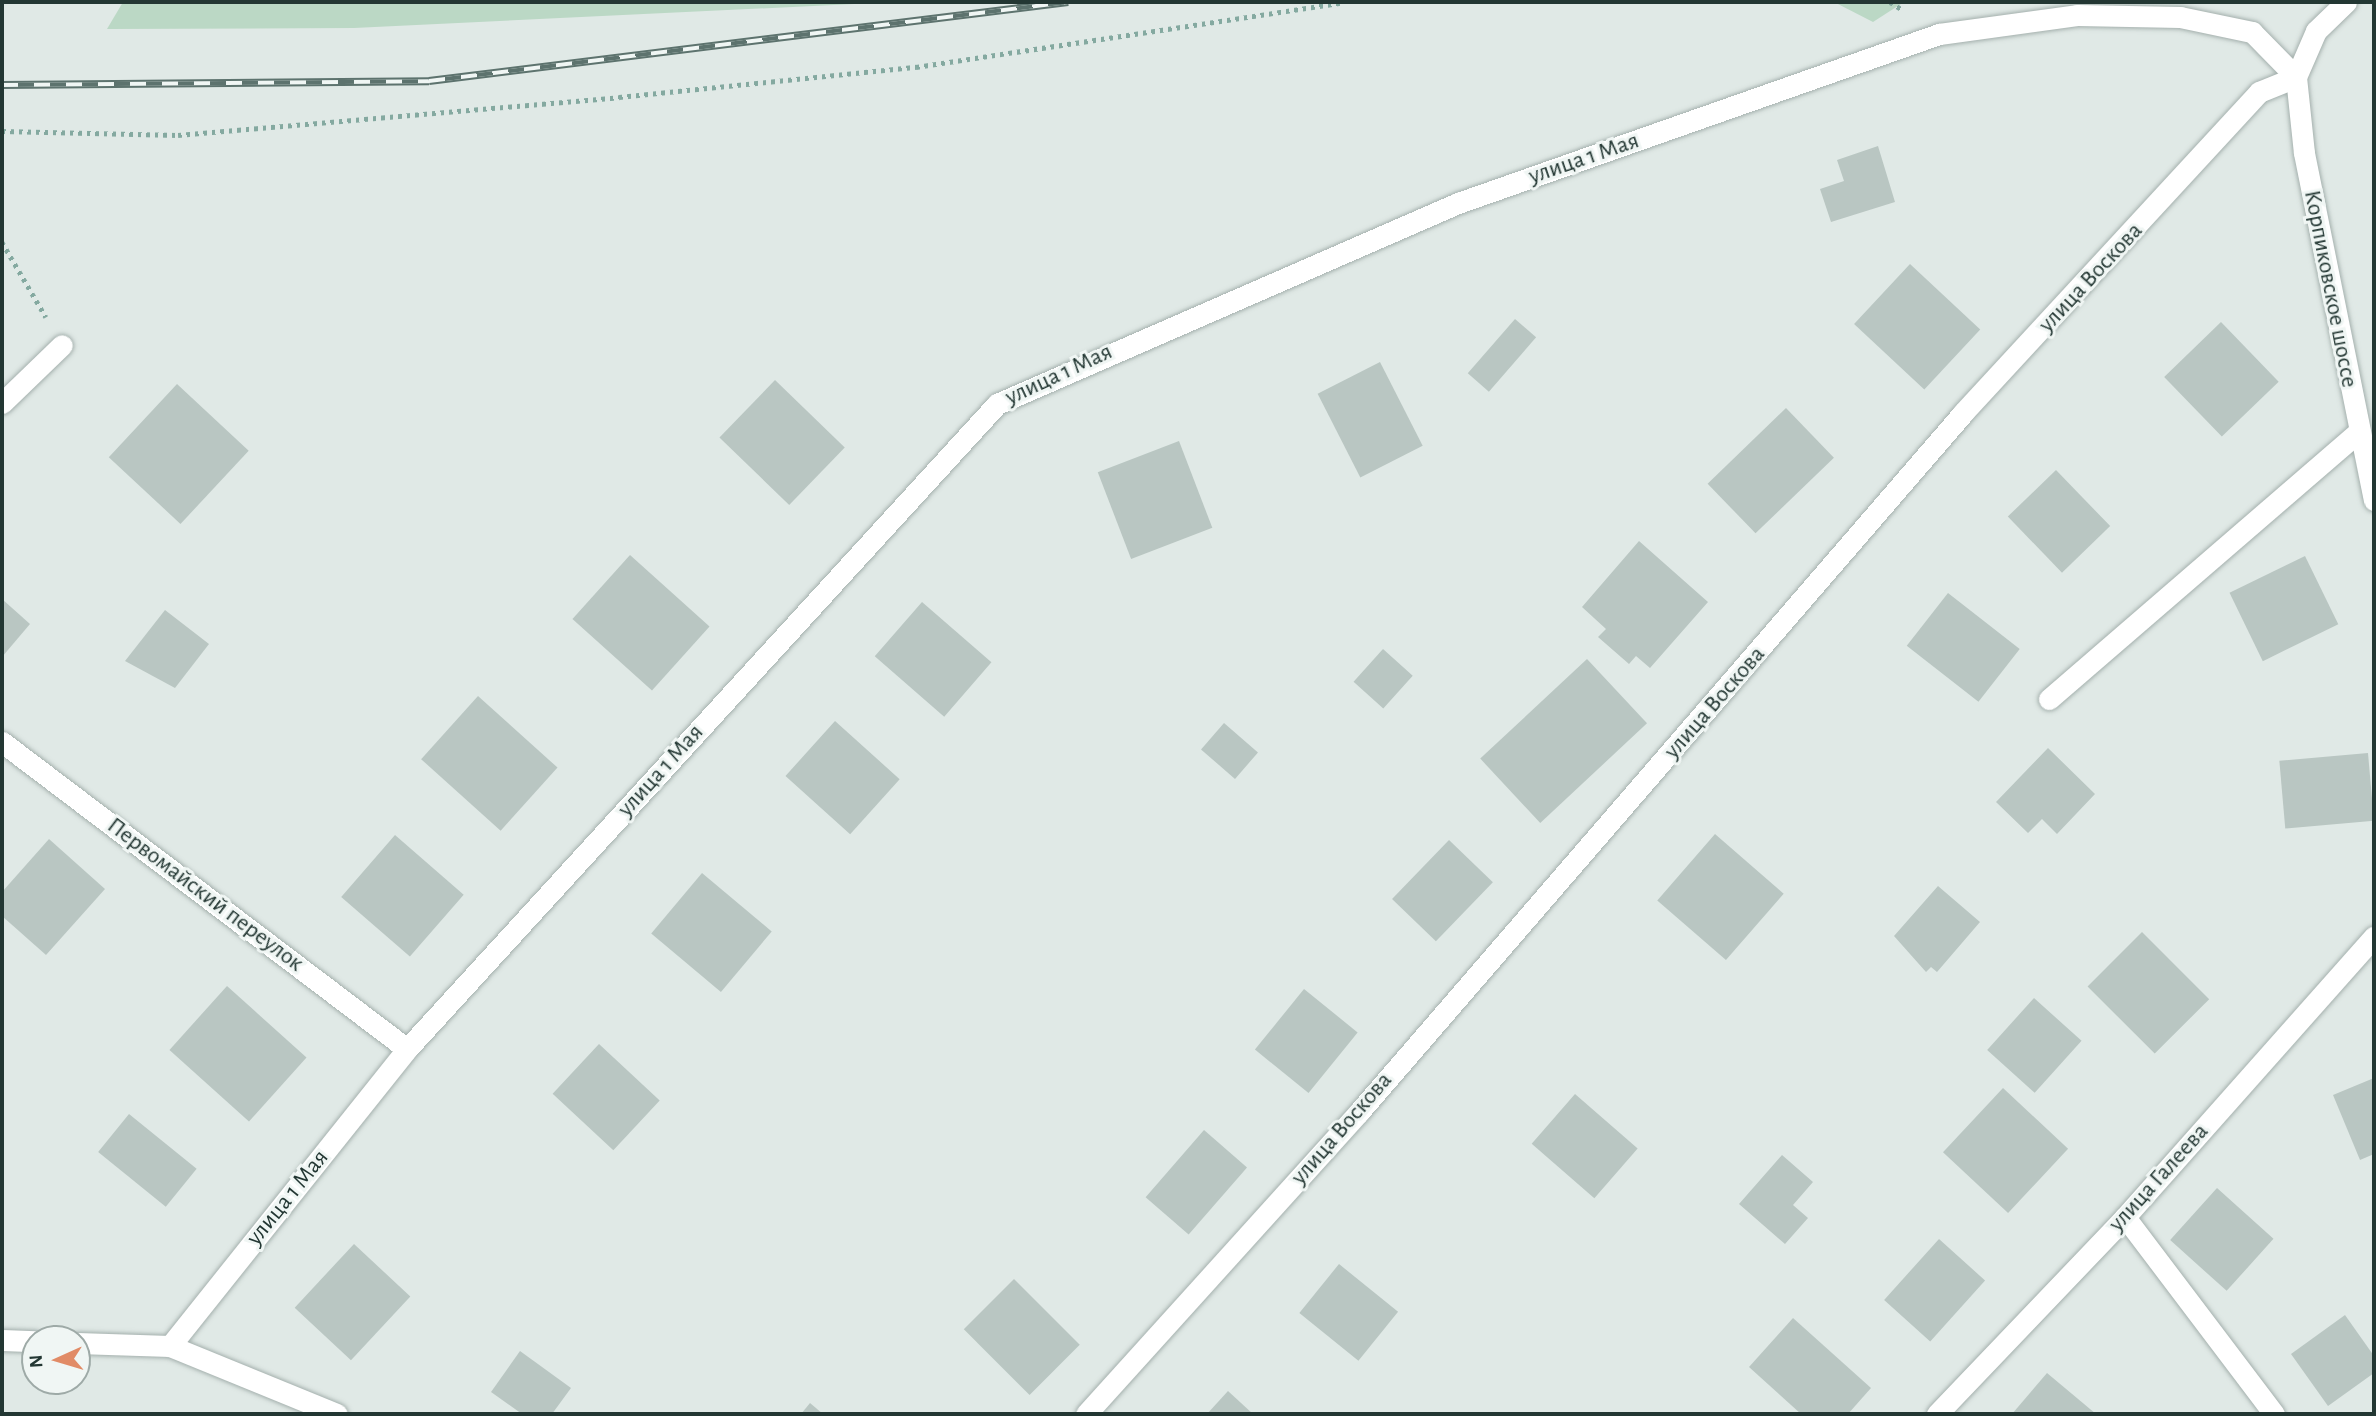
<!DOCTYPE html>
<meta charset="utf-8">
<style>
body{margin:0}
#map{position:relative;width:2376px;height:1416px;overflow:hidden;background:#e0e9e6;font-family:"Alegreya Sans",sans-serif}
div>[style]{position:absolute}
.green>*{inset:0;background:#bbd8c5}
.building>*{inset:0;background:#b9c6c2;transform-origin:0 0}
.path>*{height:4.5px;margin-top:-2.25px;transform-origin:0;background:repeating-linear-gradient(90deg,#84a9a0 0 3.5px,transparent 0 8.5px)}
.roads{filter:drop-shadow(0 0 2px #a4b0ad) drop-shadow(0 0 2px #a4b0ad)}
.lane>*{height:21px;margin:-10.5px;padding:0 10.5px;transform-origin:10.5px;border-radius:10.5px;background:#fff}
.street>*{height:21px;margin:-10.5px;padding:0 10.5px;transform-origin:10.5px;border-radius:10.5px;background:#fff}
.secondary>*{height:21px;margin:-10.5px;padding:0 10.5px;transform-origin:10.5px;border-radius:10.5px;background:#fff}
.rail>*{height:8px;margin-top:-4px;transform-origin:0;background:repeating-linear-gradient(90deg,#f0f6f4 0 16px,#5d736e 0 32px);box-sizing:border-box;border-block:2px solid #5d736e}
span{translate:-50% -50%;white-space:nowrap;text-align:center;line-height:1.15;-webkit-text-stroke:6px #f0f6f4;paint-order:stroke}
.street-label{font-size:24px;color:#233733}
.frame{position:absolute;inset:0;border:4px solid #233733;pointer-events:none}
.north{position:absolute;left:21px;top:1325px;width:70px;height:70px;box-sizing:border-box;background:#f0f6f4;border:2px solid #9eaaa7;border-radius:50%;rotate:266deg;font-size:19px;font-weight:700;line-height:28px;text-align:center;color:#233733}
.north::after{content:'';display:block;margin:auto;width:24px;height:32px;background:#e18b66;clip-path:polygon(50% 0,100% 100%,50% 72%,0 100%)}
</style>
<div id="map">
<div class="green">
<div style="clip-path:polygon(123px 2px,895px 2px,354px 28px,107px 29px)"></div>
<div style="clip-path:polygon(1834px 2px,1904px 2px,1873px 22px)"></div>
</div>
<div class="building">
<div style="clip-path:polygon(1878px 146px,1895px 202px,1831px 222px,1820px 189px,1844px 181px,1837px 160px)"></div>
<div style="left:1910px;top:264px;width:96px;height:82px;rotate:43deg"></div>
<div style="left:1515px;top:319px;width:28px;height:72px;rotate:41deg"></div>
<div style="left:2221px;top:322px;width:83px;height:79px;rotate:46deg"></div>
<div style="left:1380px;top:362px;width:94px;height:70px;rotate:63deg"></div>
<div style="left:775px;top:380px;width:97px;height:80px;rotate:44deg"></div>
<div style="left:177px;top:384px;width:98px;height:100px;rotate:43deg"></div>
<div style="left:1786px;top:408px;width:69px;height:109px;rotate:46deg"></div>
<div style="left:1179px;top:441px;width:93px;height:87px;rotate:69deg"></div>
<div style="left:2056px;top:470px;width:78px;height:67px;rotate:46deg"></div>
<div style="clip-path:polygon(1639px 541px,1708px 602px,1650px 668px,1636px 656px,1629px 664px,1598px 637px,1606px 629px,1582px 607px)"></div>
<div style="left:630px;top:555px;width:107px;height:86px;rotate:42deg"></div>
<div style="left:2305px;top:556px;width:76px;height:84px;rotate:64deg"></div>
<div style="left:1948px;top:593px;width:91px;height:67px;rotate:38deg"></div>
<div style="clip-path:polygon(2px 599px,30px 624px,2px 657px)"></div>
<div style="left:922px;top:602px;width:92px;height:72px;rotate:41deg"></div>
<div style="clip-path:polygon(165px 610px,209px 644px,175px 688px,125px 661px)"></div>
<div style="left:1383px;top:649px;width:40px;height:44px;rotate:42deg"></div>
<div style="left:1587px;top:659px;width:88px;height:146px;rotate:47deg"></div>
<div style="left:478px;top:696px;width:107px;height:85px;rotate:42deg"></div>
<div style="left:835px;top:721px;width:87px;height:74px;rotate:42deg"></div>
<div style="left:1224px;top:723px;width:45px;height:35px;rotate:41deg"></div>
<div style="clip-path:polygon(2048px 748px,2095px 794px,2057px 834px,2042px 819px,2028px 833px,1996px 802px)"></div>
<div style="left:2368px;top:753px;width:68px;height:89px;rotate:85deg"></div>
<div style="left:1715px;top:834px;width:91px;height:88px;rotate:41deg"></div>
<div style="left:395px;top:835px;width:91px;height:82px;rotate:41deg"></div>
<div style="clip-path:polygon(49px 839px,105px 889px,46px 955px,2px 916px,2px 892px)"></div>
<div style="left:1449px;top:840px;width:61px;height:82px;rotate:44deg"></div>
<div style="left:702px;top:873px;width:91px;height:79px;rotate:40deg"></div>
<div style="clip-path:polygon(1938px 886px,1980px 922px,1937px 972px,1931px 967px,1926px 972px,1894px 936px)"></div>
<div style="left:2142px;top:932px;width:95px;height:77px;rotate:45deg"></div>
<div style="left:227px;top:986px;width:107px;height:86px;rotate:42deg"></div>
<div style="left:1304px;top:989px;width:69px;height:78px;rotate:39deg"></div>
<div style="left:2034px;top:998px;width:64px;height:70px;rotate:42deg"></div>
<div style="left:599px;top:1044px;width:83px;height:68px;rotate:43deg"></div>
<div style="clip-path:polygon(2374px 1078px,2374px 1154px,2360px 1160px,2333px 1095px)"></div>
<div style="left:2003px;top:1088px;width:89px;height:88px;rotate:43deg"></div>
<div style="left:1575px;top:1094px;width:83px;height:66px;rotate:41deg"></div>
<div style="left:129px;top:1114px;width:87px;height:49px;rotate:39deg"></div>
<div style="left:1204px;top:1130px;width:57px;height:89px;rotate:41deg"></div>
<div style="clip-path:polygon(1782px 1155px,1813px 1182px,1793px 1205px,1808px 1218px,1785px 1244px,1739px 1204px)"></div>
<div style="left:2217px;top:1188px;width:76px;height:70px;rotate:42deg"></div>
<div style="left:1939px;top:1239px;width:62px;height:82px;rotate:42deg"></div>
<div style="left:354px;top:1244px;width:77px;height:87px;rotate:43deg"></div>
<div style="left:1339px;top:1264px;width:76px;height:63px;rotate:39deg"></div>
<div style="left:1014px;top:1279px;width:93px;height:71px;rotate:45deg"></div>
<div style="clip-path:polygon(2345px 1315px,2374px 1356px,2374px 1373px,2328px 1406px,2291px 1354px)"></div>
<div style="clip-path:polygon(1793px 1318px,1871px 1388px,1848px 1414px,1801px 1414px,1749px 1367px)"></div>
<div style="clip-path:polygon(520px 1351px,571px 1388px,552px 1414px,522px 1414px,491px 1392px)"></div>
<div style="clip-path:polygon(2047px 1373px,2096px 1414px,2012px 1414px)"></div>
<div style="clip-path:polygon(1228px 1391px,1253px 1414px,1207px 1414px)"></div>
<div style="clip-path:polygon(810px 1403px,823px 1414px,801px 1414px)"></div>
</div>
<div class="path">
<div style="left:1890px;top:2px;width:15px;rotate:32deg"></div>
<div style="left:2px;top:131px;width:176px;rotate:1.3deg"></div>
<div style="left:178px;top:135px;width:443px;rotate:-4.9deg"></div>
<div style="left:619px;top:97px;width:299px;rotate:-5.8deg"></div>
<div style="left:916px;top:67px;width:433px;rotate:-8.6deg"></div>
<div style="left:2px;top:242px;width:87px;rotate:59.6deg"></div>
</div>
<div class="roads">
<div class="lane">
<div style="left:2px;top:403px;width:83px;rotate:-44deg"></div>
<div style="left:2049px;top:699px;width:408px;rotate:-40.8deg"></div>
<div style="left:2125px;top:1217px;width:247px;rotate:52.9deg"></div>
<div style="left:2px;top:1340px;width:33px;rotate:2deg"></div>
<div style="left:77px;top:1343px;width:93px;rotate:1.8deg"></div>
<div style="left:170px;top:1346px;width:180px;rotate:22.2deg"></div>
</div>
<div class="street">
<div style="left:2px;top:742px;width:508px;rotate:37.16deg"></div>
<div style="left:170px;top:1346px;width:380px;rotate:-51.4deg"></div>
<div style="left:407px;top:1049px;width:874px;rotate:-47.55deg"></div>
<div style="left:997px;top:404px;width:503px;rotate:-23.56deg"></div>
<div style="left:1458px;top:203px;width:510px;rotate:-19.36deg"></div>
<div style="left:1939px;top:34px;width:139px;rotate:-7.8deg"></div>
<div style="left:2077px;top:15px;width:103px;rotate:1.1deg"></div>
<div style="left:2180px;top:17px;width:74px;rotate:11.8deg"></div>
<div style="left:2252px;top:32px;width:63px;rotate:45.6deg"></div>
<div style="left:2296px;top:77px;width:40px;rotate:158deg"></div>
<div style="left:2259px;top:92px;width:437px;rotate:132.7deg"></div>
<div style="left:1963px;top:413px;width:924px;rotate:130.83deg"></div>
<div style="left:1359px;top:1112px;width:407px;rotate:132.1deg"></div>
<div style="left:1937px;top:1414px;width:272px;rotate:-46.3deg"></div>
<div style="left:2125px;top:1217px;width:375px;rotate:-48.4deg"></div>
</div>
<div class="secondary">
<div style="left:2346px;top:2px;width:42px;rotate:136deg"></div>
<div style="left:2316px;top:31px;width:50px;rotate:113.5deg"></div>
<div style="left:2296px;top:77px;width:76px;rotate:84deg"></div>
<div style="left:2304px;top:153px;width:354px;rotate:78.6deg"></div>
</div>
</div>
<div class="rail">
<div style="left:2px;top:85px;width:427px;rotate:-0.5deg"></div>
<div style="left:429px;top:81px;width:644px;rotate:-7.05deg"></div>
</div>
<div class="street-label">
<span style="left:1584px;top:159px;rotate:-19deg">улица 1 Мая</span>
<span style="left:2091px;top:278px;rotate:-47deg">улица Воскова</span>
<span style="left:2330px;top:289px;rotate:79deg">Корпиковское шоссе</span>
<span style="left:1059px;top:375px;rotate:-25deg">улица 1 Мая</span>
<span style="left:1715px;top:703px;rotate:-49deg">улица Воскова</span>
<span style="left:661px;top:771px;rotate:-48deg">улица 1 Мая</span>
<span style="left:205px;top:895px;rotate:37deg">Первомайский переулок</span>
<span style="left:1342px;top:1129px;rotate:-49deg">улица Воскова</span>
<span style="left:2159px;top:1178px;rotate:-48deg">улица Галеева</span>
<span style="left:288px;top:1198px;rotate:-51deg">улица 1 Мая</span>
</div>
<div class="frame"></div>
<div class="north">N</div>
</div>
